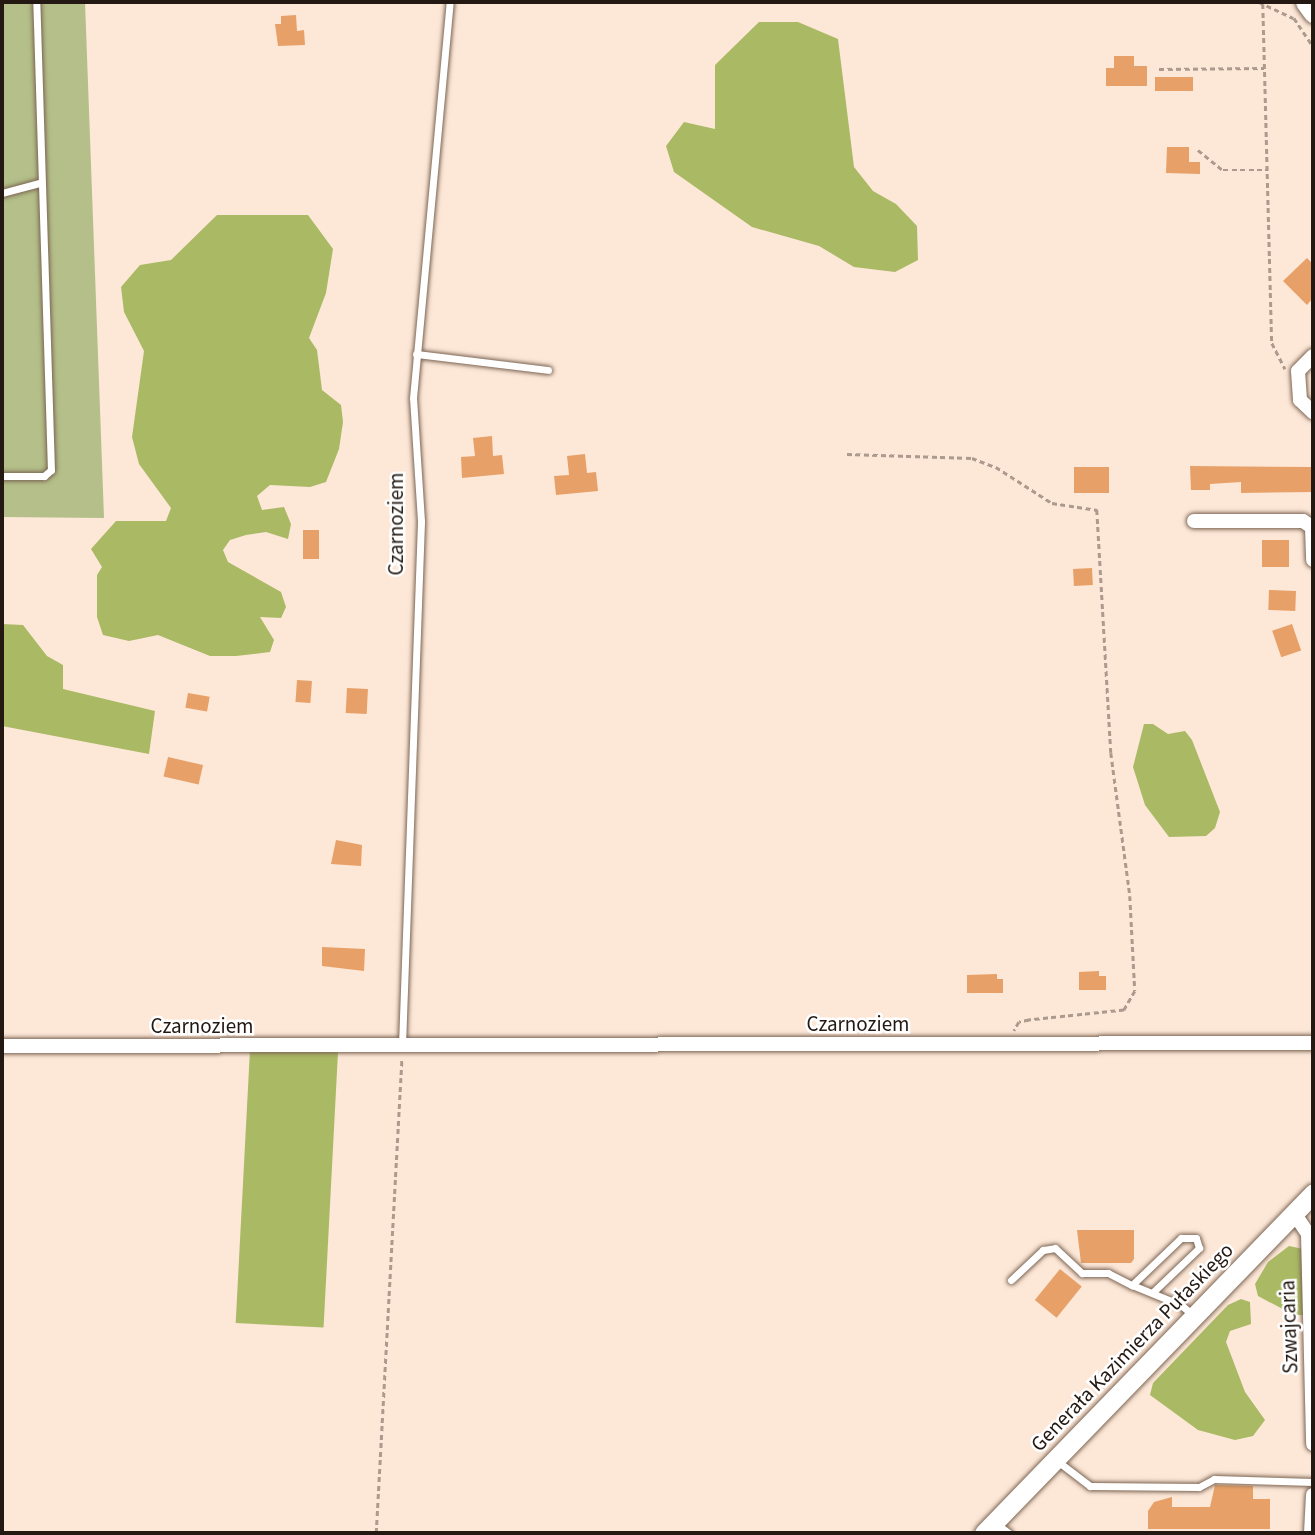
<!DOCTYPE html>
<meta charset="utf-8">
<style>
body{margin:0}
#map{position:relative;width:1315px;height:1535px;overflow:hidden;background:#fde7d7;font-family:"Source Sans 3",sans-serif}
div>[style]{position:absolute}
.green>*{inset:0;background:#b4bf89}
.forest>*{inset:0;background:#aab964;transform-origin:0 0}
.building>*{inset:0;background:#e7a168;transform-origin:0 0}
.path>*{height:2.5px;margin-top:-1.25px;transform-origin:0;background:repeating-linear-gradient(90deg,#ac9a8e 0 5px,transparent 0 8.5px)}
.roads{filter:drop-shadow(0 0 2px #7c6553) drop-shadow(0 0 2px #7c6553)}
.service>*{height:7px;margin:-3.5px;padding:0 3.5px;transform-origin:3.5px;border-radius:3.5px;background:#fff}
.minor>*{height:14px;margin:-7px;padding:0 7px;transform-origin:7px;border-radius:7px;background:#fff}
.secondary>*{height:19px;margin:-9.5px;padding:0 9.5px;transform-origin:9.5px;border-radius:9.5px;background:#fff}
span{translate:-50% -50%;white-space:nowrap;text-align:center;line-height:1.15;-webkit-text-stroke:5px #fff;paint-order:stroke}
.street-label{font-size:21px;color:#231912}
.frame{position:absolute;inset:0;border:4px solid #231912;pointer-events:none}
</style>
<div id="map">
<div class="green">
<div style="clip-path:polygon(2px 2px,85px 2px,104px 518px,2px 517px)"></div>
</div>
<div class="forest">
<div style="clip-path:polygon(759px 22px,798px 22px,838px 39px,854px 167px,873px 191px,896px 204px,917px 226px,918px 260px,895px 272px,854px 267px,819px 246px,752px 227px,674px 172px,666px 146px,684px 122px,715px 129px,715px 65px)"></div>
<div style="clip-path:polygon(217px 215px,308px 215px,333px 249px,326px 293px,309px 338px,317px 350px,322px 390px,341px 405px,343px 422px,339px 449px,326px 482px,310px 487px,270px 485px,257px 496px,262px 510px,284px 507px,291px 524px,288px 539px,266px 532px,246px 535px,230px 540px,223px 550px,228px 562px,281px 592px,286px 607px,281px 618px,260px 617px,274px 640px,270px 652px,236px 656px,210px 656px,158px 635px,129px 641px,103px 635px,97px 617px,97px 575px,102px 567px,91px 549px,116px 521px,166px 521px,171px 508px,139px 464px,132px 437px,144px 351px,124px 312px,121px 287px,140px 265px,171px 260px)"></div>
<div style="clip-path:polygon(2px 624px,23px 625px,47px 656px,63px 665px,63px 689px,155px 711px,149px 754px,2px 726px)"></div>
<div style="clip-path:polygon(1144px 724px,1153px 724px,1168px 734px,1185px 731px,1192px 740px,1220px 812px,1215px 828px,1206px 836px,1169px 837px,1145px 805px,1133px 767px)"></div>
<div style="left:338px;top:1052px;width:276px;height:88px;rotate:93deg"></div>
<div style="clip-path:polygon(1289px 1246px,1303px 1249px,1313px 1315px,1294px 1315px,1258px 1296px,1255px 1284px,1268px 1262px)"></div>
<div style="clip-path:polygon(1241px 1299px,1250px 1302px,1251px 1324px,1230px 1331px,1226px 1342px,1245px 1392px,1265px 1420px,1253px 1436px,1235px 1440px,1198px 1430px,1150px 1395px,1153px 1383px,1228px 1305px)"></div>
</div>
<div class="building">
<div style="clip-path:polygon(296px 15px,297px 31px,304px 30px,305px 45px,278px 46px,275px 24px,281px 24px,281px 16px)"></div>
<div style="clip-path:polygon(1114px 56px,1134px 56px,1134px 66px,1147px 66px,1147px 86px,1106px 86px,1106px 68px,1114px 68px)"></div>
<div style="left:1155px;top:77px;width:38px;height:14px"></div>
<div style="clip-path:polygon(1167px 147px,1189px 147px,1189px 162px,1200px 162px,1200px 174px,1166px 173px)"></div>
<div style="clip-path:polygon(1307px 258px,1313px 264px,1313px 298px,1307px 305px,1283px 281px)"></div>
<div style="clip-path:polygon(492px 436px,493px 456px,502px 455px,504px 474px,462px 478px,461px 457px,475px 456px,473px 438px)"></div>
<div style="clip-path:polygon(585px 454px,587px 473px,596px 472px,598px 491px,556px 495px,554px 476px,569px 475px,567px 456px)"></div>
<div style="clip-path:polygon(1190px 466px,1313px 467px,1313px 492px,1241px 493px,1241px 482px,1210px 484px,1210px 490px,1191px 490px)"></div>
<div style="left:1074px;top:467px;width:35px;height:26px"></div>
<div style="left:303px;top:530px;width:16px;height:29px"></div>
<div style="left:1262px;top:540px;width:27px;height:27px"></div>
<div style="left:1092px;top:568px;width:17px;height:19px;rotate:87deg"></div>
<div style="left:1269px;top:590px;width:27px;height:20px;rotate:2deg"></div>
<div style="left:1292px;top:624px;width:28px;height:21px;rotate:71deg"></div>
<div style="left:297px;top:680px;width:15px;height:22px;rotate:4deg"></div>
<div style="left:347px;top:688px;width:21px;height:25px;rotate:3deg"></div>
<div style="left:188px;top:693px;width:22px;height:15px;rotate:10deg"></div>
<div style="left:168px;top:757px;width:36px;height:20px;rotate:13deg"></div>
<div style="clip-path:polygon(336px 840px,362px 845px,361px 866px,331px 864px)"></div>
<div style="clip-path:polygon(322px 947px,365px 949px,364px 971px,322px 966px)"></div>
<div style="clip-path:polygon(1099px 971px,1099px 976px,1106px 976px,1106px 990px,1079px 990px,1079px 972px)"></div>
<div style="clip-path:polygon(997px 974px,997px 979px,1003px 979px,1003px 993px,967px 993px,967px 975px)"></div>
<div style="clip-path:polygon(1077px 1230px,1134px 1230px,1134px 1259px,1131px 1263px,1081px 1263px)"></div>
<div style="left:1060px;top:1269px;width:28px;height:40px;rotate:39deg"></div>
<div style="clip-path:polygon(1215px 1485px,1253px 1486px,1253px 1499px,1270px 1499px,1270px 1529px,1148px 1529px,1148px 1511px,1154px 1502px,1172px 1497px,1172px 1507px,1210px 1507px)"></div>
</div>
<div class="path">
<div style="left:1259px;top:2px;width:38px;rotate:25deg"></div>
<div style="left:1294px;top:18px;width:34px;rotate:56deg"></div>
<div style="left:1263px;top:4px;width:339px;rotate:88.5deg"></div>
<div style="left:1272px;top:343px;width:29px;rotate:63deg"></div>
<div style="left:1159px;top:69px;width:105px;rotate:-0.5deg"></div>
<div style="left:1198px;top:150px;width:32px;rotate:39deg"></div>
<div style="left:1223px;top:170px;width:44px"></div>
<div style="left:847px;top:454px;width:125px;rotate:1.8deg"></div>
<div style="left:972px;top:458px;width:26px;rotate:21deg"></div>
<div style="left:996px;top:467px;width:67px;rotate:32.7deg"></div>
<div style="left:1052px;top:503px;width:46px;rotate:8.8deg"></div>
<div style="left:1097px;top:510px;width:243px;rotate:86.7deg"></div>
<div style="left:1111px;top:753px;width:144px;rotate:82.4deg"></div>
<div style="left:1130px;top:896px;width:95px;rotate:87deg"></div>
<div style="left:1135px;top:991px;width:22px;rotate:120deg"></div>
<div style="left:1124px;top:1010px;width:96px;rotate:174deg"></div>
<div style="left:1029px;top:1020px;width:10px;rotate:169deg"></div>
<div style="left:1019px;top:1022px;width:10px;rotate:119deg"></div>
<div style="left:376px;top:1533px;width:476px;rotate:-86.9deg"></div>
</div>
<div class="roads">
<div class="service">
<div style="left:2px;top:193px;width:39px;rotate:-15deg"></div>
<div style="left:416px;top:354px;width:133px;rotate:6.9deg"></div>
<div style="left:2px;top:476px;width:42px"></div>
<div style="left:44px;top:476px;width:9px;rotate:-41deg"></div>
<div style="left:51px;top:470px;width:468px;rotate:-91.8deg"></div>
<div style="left:402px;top:1045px;width:524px;rotate:-87.92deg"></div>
<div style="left:421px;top:521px;width:123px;rotate:-93.7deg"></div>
<div style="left:413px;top:398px;width:398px;rotate:-84.7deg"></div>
<div style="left:1011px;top:1280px;width:44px;rotate:-43.2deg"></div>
<div style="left:1043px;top:1250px;width:12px;rotate:-9deg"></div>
<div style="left:1055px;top:1248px;width:37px;rotate:43deg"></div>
<div style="left:1082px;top:1273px;width:26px"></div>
<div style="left:1108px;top:1273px;width:27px;rotate:27deg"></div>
<div style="left:1153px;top:1292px;width:64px;rotate:-43.7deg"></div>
<div style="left:1199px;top:1248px;width:10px;rotate:-107deg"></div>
<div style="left:1196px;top:1238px;width:15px;rotate:180deg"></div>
<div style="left:1181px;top:1238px;width:68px;rotate:136.2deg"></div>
<div style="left:1132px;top:1285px;width:53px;rotate:22.2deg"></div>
<div style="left:1181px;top:1305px;width:16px;rotate:40deg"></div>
<div style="left:1056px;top:1460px;width:43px;rotate:37.4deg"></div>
<div style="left:1090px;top:1486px;width:109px;rotate:0.5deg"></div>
<div style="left:1199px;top:1487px;width:17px;rotate:-28deg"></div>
<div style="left:1214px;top:1479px;width:99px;rotate:1.7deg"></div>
<div style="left:995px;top:1523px;width:17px;rotate:36deg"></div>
</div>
<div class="minor">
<div style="left:1313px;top:356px;width:21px;rotate:135deg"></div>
<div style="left:1298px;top:371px;width:29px;rotate:86deg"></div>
<div style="left:1300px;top:400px;width:18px;rotate:43deg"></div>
<div style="left:1194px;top:521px;width:109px"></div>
<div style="left:1303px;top:521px;width:11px;rotate:34deg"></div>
<div style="left:1312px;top:527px;width:33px;rotate:88deg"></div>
<div style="left:2px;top:1046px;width:1311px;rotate:-0.13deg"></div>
<div style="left:1294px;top:1213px;width:25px;rotate:56deg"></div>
<div style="left:1308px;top:1234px;width:210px;rotate:88.6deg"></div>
<div style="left:1311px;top:1533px;width:38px;rotate:-87deg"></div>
</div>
<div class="secondary">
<div style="left:1305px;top:2px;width:14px;rotate:54deg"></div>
<div style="left:984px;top:1533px;width:473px;rotate:-45.9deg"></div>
</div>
</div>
<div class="street-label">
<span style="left:396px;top:524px;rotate:-90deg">Czarnoziem</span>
<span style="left:858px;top:1024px">Czarnoziem</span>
<span style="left:202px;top:1026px">Czarnoziem</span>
<span style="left:1289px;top:1327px;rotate:-92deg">Szwajcaria</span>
<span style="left:1132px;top:1347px;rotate:-46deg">Generała Kazimierza Pułaskiego</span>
</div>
<div class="frame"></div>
</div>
